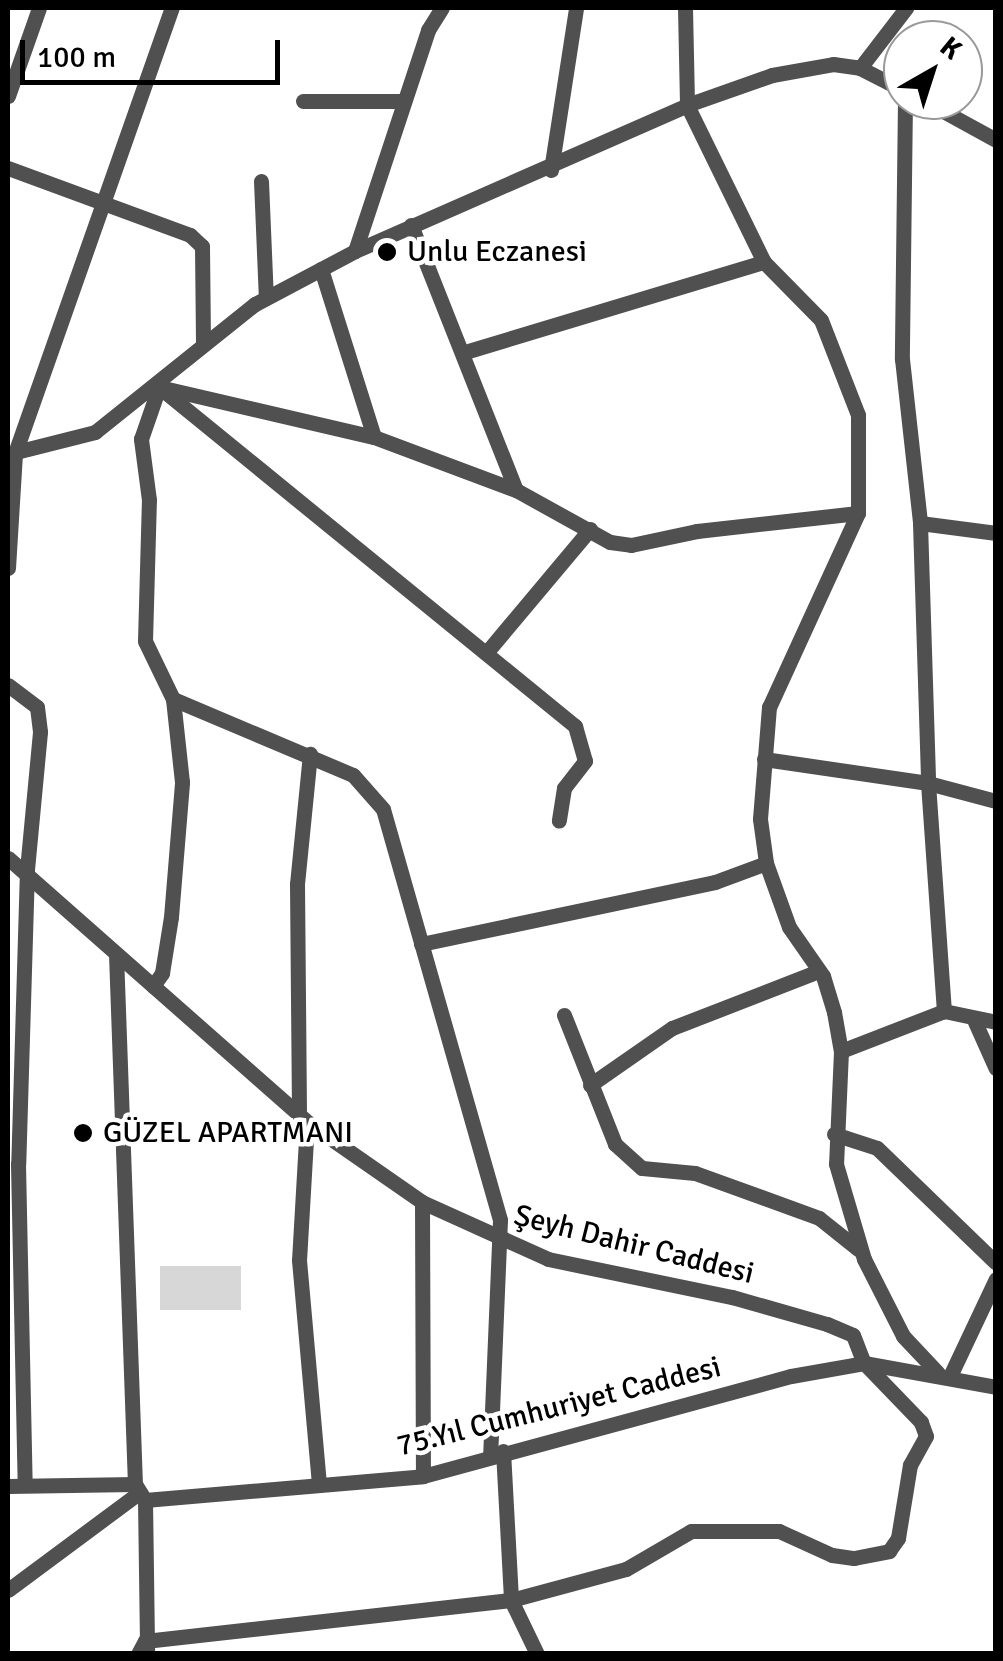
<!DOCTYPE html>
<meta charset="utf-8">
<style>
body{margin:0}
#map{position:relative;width:1003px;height:1661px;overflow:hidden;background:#fff;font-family:Signika,sans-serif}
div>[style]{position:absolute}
.green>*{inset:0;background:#d7d7d7;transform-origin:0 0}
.minor>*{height:15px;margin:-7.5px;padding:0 7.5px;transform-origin:7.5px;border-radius:7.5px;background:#505050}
.dots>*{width:28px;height:28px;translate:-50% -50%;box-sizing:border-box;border:5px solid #fff;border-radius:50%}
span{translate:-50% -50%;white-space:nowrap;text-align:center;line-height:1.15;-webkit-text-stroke:9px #fff;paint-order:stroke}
.poi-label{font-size:30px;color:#000}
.left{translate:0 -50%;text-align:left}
.street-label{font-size:30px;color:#000}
.frame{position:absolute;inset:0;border:10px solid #000;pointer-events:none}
.north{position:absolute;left:883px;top:20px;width:100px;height:100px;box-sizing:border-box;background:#fff;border:2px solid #999;border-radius:50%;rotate:39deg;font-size:28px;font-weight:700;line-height:40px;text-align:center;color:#000}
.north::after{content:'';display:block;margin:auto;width:35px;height:45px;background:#000;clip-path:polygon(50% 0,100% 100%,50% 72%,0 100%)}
.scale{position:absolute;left:20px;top:40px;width:260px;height:45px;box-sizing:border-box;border:5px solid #000;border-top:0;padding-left:12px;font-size:30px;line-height:35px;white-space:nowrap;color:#000;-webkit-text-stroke:8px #fff;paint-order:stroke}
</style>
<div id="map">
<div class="green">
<div style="left:241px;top:1266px;width:44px;height:81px;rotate:90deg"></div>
</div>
<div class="minor">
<div style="left:685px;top:8px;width:97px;rotate:88.8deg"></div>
<div style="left:687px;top:105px;width:175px;rotate:63.9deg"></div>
<div style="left:764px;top:262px;width:81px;rotate:45.5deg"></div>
<div style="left:821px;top:320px;width:102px;rotate:68.7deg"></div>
<div style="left:858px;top:415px;width:98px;rotate:90deg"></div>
<div style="left:858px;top:513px;width:213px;rotate:114.6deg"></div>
<div style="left:769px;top:707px;width:112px;rotate:94.6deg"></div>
<div style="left:760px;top:819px;width:44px;rotate:82.2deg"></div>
<div style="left:766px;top:863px;width:68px;rotate:70.2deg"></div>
<div style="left:789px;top:927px;width:60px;rotate:55.2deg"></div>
<div style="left:823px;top:976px;width:38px;rotate:73deg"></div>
<div style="left:834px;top:1012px;width:40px;rotate:80deg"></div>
<div style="left:841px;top:1051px;width:113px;rotate:92.5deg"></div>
<div style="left:836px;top:1164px;width:99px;rotate:73.6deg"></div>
<div style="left:864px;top:1259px;width:86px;rotate:63.1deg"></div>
<div style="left:903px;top:1336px;width:51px;rotate:46.6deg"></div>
<div style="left:860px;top:68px;width:76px;rotate:-52.5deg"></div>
<div style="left:8px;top:96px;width:93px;rotate:-70.6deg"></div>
<div style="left:905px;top:100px;width:259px;rotate:90.7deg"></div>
<div style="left:902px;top:359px;width:165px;rotate:83.7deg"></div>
<div style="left:920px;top:523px;width:260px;rotate:88.2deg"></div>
<div style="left:928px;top:783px;width:229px;rotate:86deg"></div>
<div style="left:923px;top:100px;width:83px;rotate:28.7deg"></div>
<div style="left:303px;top:101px;width:101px"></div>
<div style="left:8px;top:168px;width:194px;rotate:20.2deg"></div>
<div style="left:190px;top:235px;width:16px;rotate:43deg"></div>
<div style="left:202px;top:246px;width:95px;rotate:89.4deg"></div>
<div style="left:551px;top:170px;width:164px;rotate:-81.2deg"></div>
<div style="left:261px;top:181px;width:117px;rotate:87.6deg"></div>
<div style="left:411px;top:225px;width:285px;rotate:68.4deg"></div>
<div style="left:355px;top:251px;width:233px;rotate:-71.7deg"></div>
<div style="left:428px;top:30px;width:26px;rotate:-58deg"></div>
<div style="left:321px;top:269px;width:176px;rotate:72.5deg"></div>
<div style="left:465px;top:352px;width:312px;rotate:-16.8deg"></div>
<div style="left:159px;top:387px;width:221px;rotate:13.1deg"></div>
<div style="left:374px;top:437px;width:152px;rotate:20.5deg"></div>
<div style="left:516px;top:490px;width:107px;rotate:29deg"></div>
<div style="left:610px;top:542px;width:21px;rotate:8deg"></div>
<div style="left:631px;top:545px;width:67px;rotate:-12deg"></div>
<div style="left:697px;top:531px;width:162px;rotate:-6.4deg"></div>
<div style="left:159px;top:387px;width:537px;rotate:39.18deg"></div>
<div style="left:575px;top:726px;width:36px;rotate:74deg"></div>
<div style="left:585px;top:761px;width:34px;rotate:128deg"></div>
<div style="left:564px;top:788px;width:33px;rotate:99deg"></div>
<div style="left:8px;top:454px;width:90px;rotate:-14.2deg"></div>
<div style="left:95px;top:432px;width:205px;rotate:-38.7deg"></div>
<div style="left:255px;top:304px;width:113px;rotate:-27.9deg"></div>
<div style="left:355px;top:251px;width:363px;rotate:-23.7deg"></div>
<div style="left:687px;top:105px;width:90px;rotate:-19.4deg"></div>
<div style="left:772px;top:75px;width:62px;rotate:-10.2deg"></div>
<div style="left:833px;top:64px;width:27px;rotate:8deg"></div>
<div style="left:860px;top:68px;width:48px;rotate:27.1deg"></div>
<div style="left:920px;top:523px;width:77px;rotate:7.5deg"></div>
<div style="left:8px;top:568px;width:115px;rotate:-86.5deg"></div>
<div style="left:15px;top:453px;width:472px;rotate:-70.6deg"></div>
<div style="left:486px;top:653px;width:162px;rotate:-50deg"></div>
<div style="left:8px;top:685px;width:36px;rotate:37deg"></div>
<div style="left:37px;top:707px;width:25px;rotate:83deg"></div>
<div style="left:40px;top:732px;width:138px;rotate:95.4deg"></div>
<div style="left:27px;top:869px;width:295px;rotate:91.7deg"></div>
<div style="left:18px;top:1164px;width:321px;rotate:88.8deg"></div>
<div style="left:173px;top:699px;width:195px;rotate:22.9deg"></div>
<div style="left:353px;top:775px;width:45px;rotate:48.6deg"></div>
<div style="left:383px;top:809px;width:427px;rotate:74.1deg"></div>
<div style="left:500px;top:1220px;width:235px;rotate:92.4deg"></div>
<div style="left:764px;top:759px;width:166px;rotate:8.3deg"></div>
<div style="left:928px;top:783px;width:70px;rotate:14.8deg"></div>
<div style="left:8px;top:858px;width:399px;rotate:41.4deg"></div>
<div style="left:307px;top:1122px;width:140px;rotate:34.8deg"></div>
<div style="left:422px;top:1202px;width:138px;rotate:24.3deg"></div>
<div style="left:548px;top:1259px;width:188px;rotate:11.7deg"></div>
<div style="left:732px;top:1297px;width:99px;rotate:15.9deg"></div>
<div style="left:827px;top:1324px;width:28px;rotate:23deg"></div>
<div style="left:853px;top:1335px;width:30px;rotate:69deg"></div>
<div style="left:421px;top:944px;width:300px;rotate:-11.9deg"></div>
<div style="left:715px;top:882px;width:54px;rotate:-20.4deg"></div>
<div style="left:116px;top:954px;width:530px;rotate:87.95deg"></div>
<div style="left:135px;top:1484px;width:19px;rotate:58deg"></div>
<div style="left:145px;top:1500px;width:150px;rotate:89.2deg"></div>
<div style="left:153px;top:986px;width:16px;rotate:-55deg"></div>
<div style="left:162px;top:973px;width:57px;rotate:-80.9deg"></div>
<div style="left:171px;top:917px;width:135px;rotate:-85.3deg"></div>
<div style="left:182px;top:782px;width:83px;rotate:-96.2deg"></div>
<div style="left:173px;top:699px;width:64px;rotate:-115.8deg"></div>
<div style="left:145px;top:641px;width:141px;rotate:-88.4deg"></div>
<div style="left:149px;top:500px;width:62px;rotate:-97.5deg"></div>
<div style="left:141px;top:439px;width:55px;rotate:-70.9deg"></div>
<div style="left:564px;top:1015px;width:139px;rotate:68.4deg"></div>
<div style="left:615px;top:1144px;width:36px;rotate:42deg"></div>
<div style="left:642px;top:1168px;width:53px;rotate:5.4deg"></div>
<div style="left:695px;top:1173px;width:132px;rotate:19.9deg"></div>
<div style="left:819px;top:1218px;width:50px;rotate:38.5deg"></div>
<div style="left:975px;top:1022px;width:51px;rotate:65.9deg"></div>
<div style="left:841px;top:1051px;width:110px;rotate:-21.2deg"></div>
<div style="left:944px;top:1011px;width:53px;rotate:11.9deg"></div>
<div style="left:590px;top:1085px;width:100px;rotate:-34.8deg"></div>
<div style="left:672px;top:1028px;width:158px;rotate:-21.2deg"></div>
<div style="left:299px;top:1113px;width:229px;rotate:-90.5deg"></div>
<div style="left:297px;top:884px;width:131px;rotate:-84.3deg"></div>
<div style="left:307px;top:1122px;width:138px;rotate:93.3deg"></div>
<div style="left:299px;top:1260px;width:226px;rotate:84.9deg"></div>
<div style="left:834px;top:1134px;width:45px;rotate:18deg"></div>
<div style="left:877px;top:1148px;width:165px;rotate:44deg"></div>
<div style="left:422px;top:1202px;width:274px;rotate:89.8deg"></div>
<div style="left:951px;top:1374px;width:105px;rotate:-64.7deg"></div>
<div style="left:503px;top:1451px;width:149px;rotate:86.9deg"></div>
<div style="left:511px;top:1600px;width:60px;rotate:64.3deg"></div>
<div style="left:8px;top:1486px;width:127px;rotate:-0.9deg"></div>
<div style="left:145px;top:1500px;width:279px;rotate:-4.9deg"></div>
<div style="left:423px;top:1476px;width:381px;rotate:-15.2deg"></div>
<div style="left:791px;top:1376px;width:74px;rotate:-10.1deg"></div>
<div style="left:864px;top:1363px;width:134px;rotate:10.3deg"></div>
<div style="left:8px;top:1590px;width:164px;rotate:-36.6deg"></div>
<div style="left:138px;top:1654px;width:15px;rotate:-62deg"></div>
<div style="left:145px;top:1641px;width:368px;rotate:-6.4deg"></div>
<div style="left:511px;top:1600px;width:119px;rotate:-15.1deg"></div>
<div style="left:626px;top:1569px;width:75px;rotate:-30.3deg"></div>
<div style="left:691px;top:1531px;width:88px"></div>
<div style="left:779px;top:1531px;width:58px;rotate:24.4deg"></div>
<div style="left:832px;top:1555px;width:22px;rotate:8deg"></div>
<div style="left:854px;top:1558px;width:36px;rotate:-11deg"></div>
<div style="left:889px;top:1551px;width:16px;rotate:-55deg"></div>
<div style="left:898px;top:1538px;width:74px;rotate:-80.7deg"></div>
<div style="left:910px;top:1465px;width:33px;rotate:-61deg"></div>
<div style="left:926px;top:1436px;width:15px;rotate:-110deg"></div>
<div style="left:921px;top:1422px;width:82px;rotate:-134deg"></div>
</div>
<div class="dots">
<div style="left:387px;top:252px;background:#000"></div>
<div style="left:83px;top:1133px;background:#000"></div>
</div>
<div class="poi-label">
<span class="left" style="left:407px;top:252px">Unlu Eczanesi</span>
<span class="left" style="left:103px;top:1133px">GÜZEL APARTMANI</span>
</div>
<div class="street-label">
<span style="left:634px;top:1245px;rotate:14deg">Şeyh Dahir Caddesi</span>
<span style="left:559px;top:1407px;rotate:-14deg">75.Yıl Cumhuriyet Caddesi</span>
</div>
<div class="frame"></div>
<div class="north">K</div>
<div class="scale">100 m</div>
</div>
